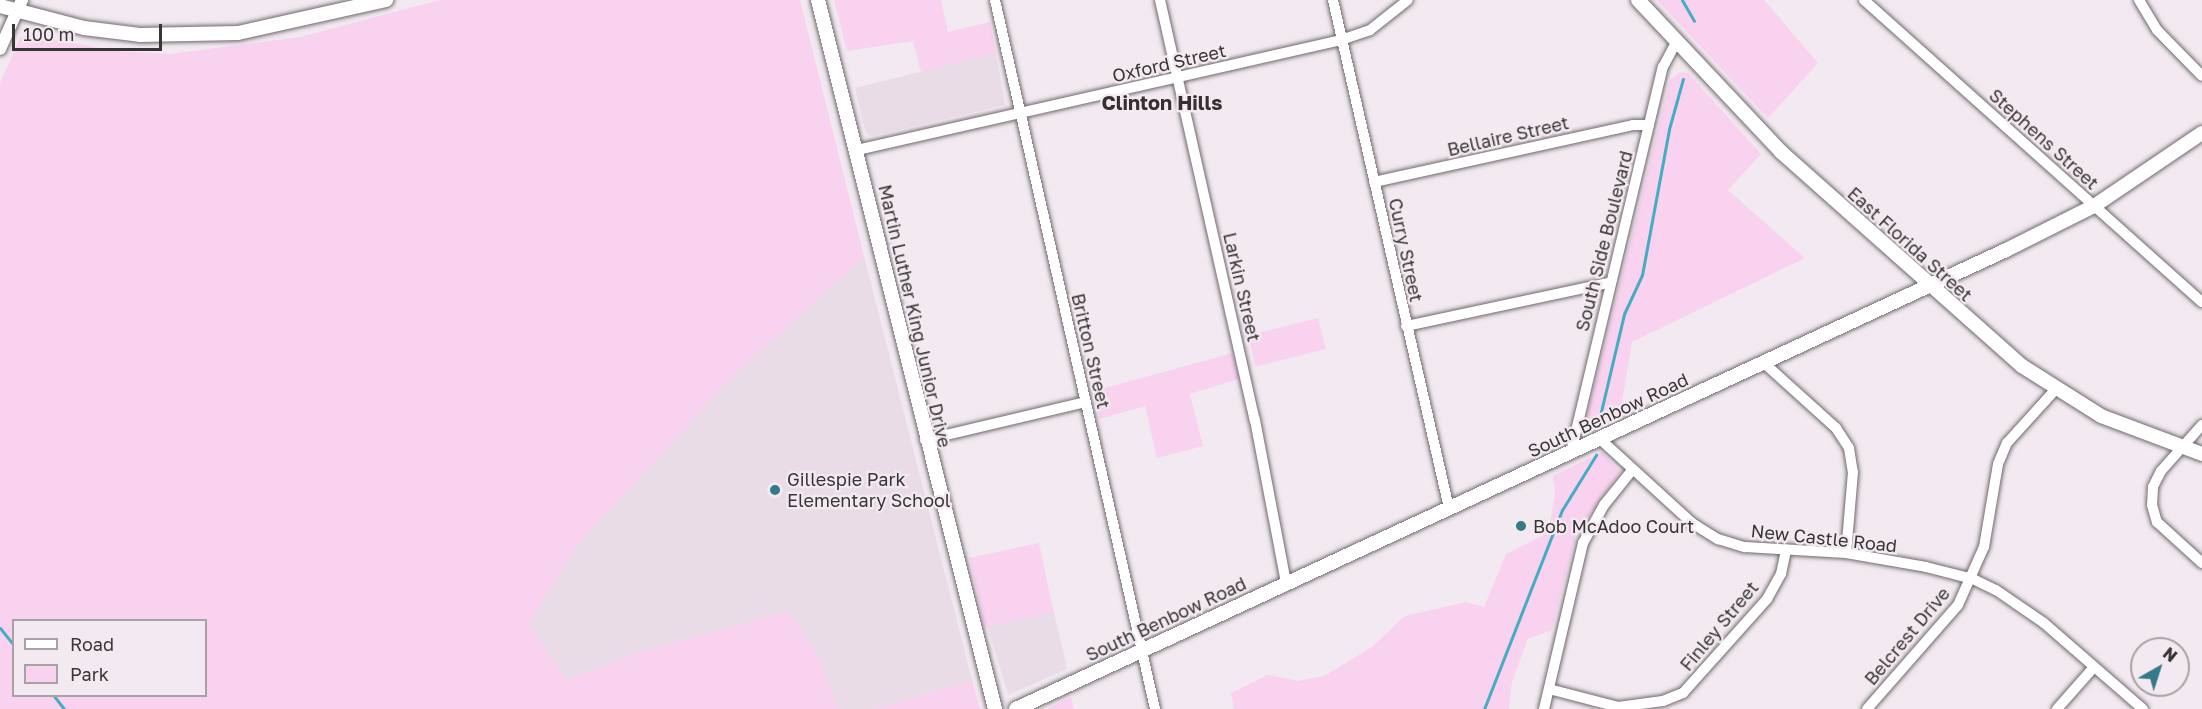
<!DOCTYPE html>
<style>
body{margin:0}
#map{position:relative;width:2202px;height:709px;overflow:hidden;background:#f2eaf0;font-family:"Golos Text",sans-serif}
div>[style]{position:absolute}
.built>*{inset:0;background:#eadce6}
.green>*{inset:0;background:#f8d2ef;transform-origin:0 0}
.stream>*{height:3px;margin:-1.5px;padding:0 1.5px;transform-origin:1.5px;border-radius:1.5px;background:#44adc2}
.roads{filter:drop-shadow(0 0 2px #70696e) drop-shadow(0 0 2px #70696e)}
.minor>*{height:10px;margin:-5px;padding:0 5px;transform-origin:5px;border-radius:5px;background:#fff}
.tertiary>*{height:12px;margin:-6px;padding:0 6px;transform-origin:6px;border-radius:6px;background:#fff}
.secondary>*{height:14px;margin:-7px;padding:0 7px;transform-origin:7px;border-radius:7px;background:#fff}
.dots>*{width:16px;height:16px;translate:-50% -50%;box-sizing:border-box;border:3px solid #f2eaf0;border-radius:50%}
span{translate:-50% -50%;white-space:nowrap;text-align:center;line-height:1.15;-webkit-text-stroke:4.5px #f2eaf0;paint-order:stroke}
.street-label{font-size:18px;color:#383537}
.poi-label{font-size:18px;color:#383537}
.left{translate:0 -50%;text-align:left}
.neighbourhood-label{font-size:20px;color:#352f33;font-weight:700}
.legend{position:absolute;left:12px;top:619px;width:195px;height:78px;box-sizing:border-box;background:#f2eaf0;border:2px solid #a8a2a6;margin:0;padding:8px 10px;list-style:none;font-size:18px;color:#383537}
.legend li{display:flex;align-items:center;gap:12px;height:30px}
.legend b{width:30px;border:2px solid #a8a2a6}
.north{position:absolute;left:2130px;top:637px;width:60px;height:60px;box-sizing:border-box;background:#f2eaf0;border:2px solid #a8a2a6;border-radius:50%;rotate:39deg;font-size:16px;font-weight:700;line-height:24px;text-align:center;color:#383537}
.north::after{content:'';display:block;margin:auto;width:21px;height:27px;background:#357a88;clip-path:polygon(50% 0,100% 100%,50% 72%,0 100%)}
.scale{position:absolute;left:12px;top:24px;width:150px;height:27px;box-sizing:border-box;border:3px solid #383537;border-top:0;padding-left:8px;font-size:18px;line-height:21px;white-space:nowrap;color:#383537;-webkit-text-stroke:4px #f2eaf0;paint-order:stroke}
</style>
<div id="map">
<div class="built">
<div style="clip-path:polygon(996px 53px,1005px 105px,871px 136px,866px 133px,855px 88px)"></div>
<div style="clip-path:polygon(864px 256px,972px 680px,876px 709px,838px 709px,818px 655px,788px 611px,636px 653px,567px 680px,528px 624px,577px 545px,734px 375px)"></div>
<div style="clip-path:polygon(1054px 612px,1067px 669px,1008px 695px,987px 625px)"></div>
</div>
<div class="green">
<div style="clip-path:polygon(evenodd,440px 0,800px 0,864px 256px,734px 375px,577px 545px,528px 624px,567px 680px,636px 653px,788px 611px,818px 655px,838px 709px,0 709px,0 83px,20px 38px,27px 35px,116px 51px,170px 54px,300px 37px,440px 0,14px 620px,206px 620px,206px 696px,14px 696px,14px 620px)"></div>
<div style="clip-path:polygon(834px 0,941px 0,948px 32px,990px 22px,996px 53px,921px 72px,913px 41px,847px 51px)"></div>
<div style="clip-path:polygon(1657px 0,1764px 0,1818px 63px,1768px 118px)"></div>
<div style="clip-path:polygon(1680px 72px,1688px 73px,1761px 154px,1728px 190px,1805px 258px,1632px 342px,1620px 413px,1584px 429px,1670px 80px)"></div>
<div style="left:1318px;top:318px;width:32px;height:72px;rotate:76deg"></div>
<div style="clip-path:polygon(1233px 353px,1239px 379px,1190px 394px,1203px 446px,1157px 458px,1145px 406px,1100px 419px,1094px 391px)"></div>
<div style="clip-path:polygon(1602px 452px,1620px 472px,1576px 534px,1552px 630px,1528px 639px,1512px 682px,1509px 709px,1234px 709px,1231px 693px,1267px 675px,1298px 681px,1324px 676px,1372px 647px,1405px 616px,1466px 602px,1484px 607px,1506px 554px,1542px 536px,1550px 525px,1555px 492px,1553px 476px)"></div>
<div style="left:1039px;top:543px;width:71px;height:71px;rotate:78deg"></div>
<div style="clip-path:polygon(972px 680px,980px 709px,876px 709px,936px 691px)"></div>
<div style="clip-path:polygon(1071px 697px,1074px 709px,1047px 709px)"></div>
</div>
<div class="stream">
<div style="left:1682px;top:0;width:24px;rotate:60deg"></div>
<div style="left:1599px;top:420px;width:109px;rotate:-76.7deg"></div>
<div style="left:1624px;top:314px;width:43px;rotate:-65.2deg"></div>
<div style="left:1642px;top:275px;width:148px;rotate:-79.5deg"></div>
<div style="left:1669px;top:129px;width:52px;rotate:-74.4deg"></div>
<div style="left:0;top:628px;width:22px;rotate:51deg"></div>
<div style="left:54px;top:696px;width:16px;rotate:52deg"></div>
<div style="left:1484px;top:709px;width:214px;rotate:-68.6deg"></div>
<div style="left:1562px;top:510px;width:65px;rotate:-58.3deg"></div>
</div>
<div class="roads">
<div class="minor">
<div style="left:995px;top:0;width:727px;rotate:77.28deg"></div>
<div style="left:1160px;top:0;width:431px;rotate:77.3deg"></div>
<div style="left:1255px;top:420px;width:166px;rotate:79.2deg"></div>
<div style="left:1333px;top:0;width:521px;rotate:77.14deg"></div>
<div style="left:1864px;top:0;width:453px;rotate:41.8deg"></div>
<div style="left:2139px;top:0;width:35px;rotate:59deg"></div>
<div style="left:2157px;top:30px;width:64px;rotate:45.6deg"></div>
<div style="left:857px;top:150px;width:496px;rotate:-12.8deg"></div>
<div style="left:1341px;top:40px;width:31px;rotate:-19deg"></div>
<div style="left:1370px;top:30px;width:48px;rotate:-38.3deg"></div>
<div style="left:1374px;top:182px;width:265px;rotate:-12.4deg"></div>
<div style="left:1633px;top:125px;width:16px"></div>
<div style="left:1406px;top:326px;width:208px;rotate:-12deg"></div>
<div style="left:1764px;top:363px;width:97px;rotate:42.1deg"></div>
<div style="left:1836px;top:428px;width:24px;rotate:57deg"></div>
<div style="left:1849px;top:448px;width:24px;rotate:81deg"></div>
<div style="left:1853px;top:472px;width:81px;rotate:94.9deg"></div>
<div style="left:2202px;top:425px;width:62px;rotate:131.7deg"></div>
<div style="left:2161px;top:471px;width:18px;rotate:117deg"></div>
<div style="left:2153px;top:487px;width:18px;rotate:93deg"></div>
<div style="left:2152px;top:505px;width:18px;rotate:74deg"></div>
<div style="left:2157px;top:522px;width:61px;rotate:42.3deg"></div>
<div style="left:1600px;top:439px;width:125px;rotate:42.4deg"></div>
<div style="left:1692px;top:523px;width:31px;rotate:32deg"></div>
<div style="left:1718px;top:539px;width:28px;rotate:17deg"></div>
<div style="left:1745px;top:547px;width:101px;rotate:3.4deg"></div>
<div style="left:1846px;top:553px;width:81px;rotate:9.9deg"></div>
<div style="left:1926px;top:567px;width:49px;rotate:14.3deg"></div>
<div style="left:1973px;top:579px;width:25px;rotate:26deg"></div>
<div style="left:1996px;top:590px;width:58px;rotate:34.5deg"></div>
<div style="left:2044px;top:623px;width:131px;rotate:41deg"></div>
<div style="left:925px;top:440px;width:165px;rotate:-13.3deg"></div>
<div style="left:1571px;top:452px;width:396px;rotate:-76.6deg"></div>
<div style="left:1663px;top:67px;width:30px;rotate:-62deg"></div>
<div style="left:1549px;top:689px;width:71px;rotate:14.6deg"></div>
<div style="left:1618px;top:707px;width:45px;rotate:-7.6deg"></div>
<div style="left:1663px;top:701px;width:22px;rotate:-22deg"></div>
<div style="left:1683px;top:693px;width:126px;rotate:-48.2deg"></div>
<div style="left:1767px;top:599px;width:29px;rotate:-61deg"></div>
<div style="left:1781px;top:574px;width:25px;rotate:-78deg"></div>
<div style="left:1544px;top:709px;width:171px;rotate:-76.8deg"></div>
<div style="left:1583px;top:543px;width:43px;rotate:-61.1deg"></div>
<div style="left:1604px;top:505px;width:46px;rotate:-51.1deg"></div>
<div style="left:1867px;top:709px;width:138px;rotate:-48.8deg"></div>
<div style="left:1958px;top:605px;width:64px;rotate:-65.9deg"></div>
<div style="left:1984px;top:547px;width:84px;rotate:-80.4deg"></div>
<div style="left:1998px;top:464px;width:23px;rotate:-67deg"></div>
<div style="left:2007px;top:443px;width:72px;rotate:-47.8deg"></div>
<div style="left:2057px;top:709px;width:56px;rotate:-48.6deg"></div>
</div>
<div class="tertiary">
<div style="left:0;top:49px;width:54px;rotate:-65.8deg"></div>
</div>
<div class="secondary">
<div style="left:818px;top:0;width:731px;rotate:75.98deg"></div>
<div style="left:1638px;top:0;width:209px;rotate:46.7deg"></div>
<div style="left:1781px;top:152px;width:322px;rotate:41.6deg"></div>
<div style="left:2022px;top:366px;width:93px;rotate:32.3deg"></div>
<div style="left:2101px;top:416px;width:108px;rotate:20.6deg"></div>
<div style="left:0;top:6px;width:87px;rotate:14.7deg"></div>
<div style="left:84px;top:28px;width:56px;rotate:7.1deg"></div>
<div style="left:140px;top:35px;width:98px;rotate:-1.2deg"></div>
<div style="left:238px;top:33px;width:152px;rotate:-12.6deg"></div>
<div style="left:1016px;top:709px;width:1091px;rotate:-24.87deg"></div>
<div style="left:2006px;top:250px;width:98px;rotate:-26.6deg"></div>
<div style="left:2094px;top:206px;width:130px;rotate:-34.1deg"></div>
</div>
</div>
<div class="dots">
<div style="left:775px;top:490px;background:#357a88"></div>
<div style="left:1521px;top:526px;background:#357a88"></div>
</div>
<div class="street-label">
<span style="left:1169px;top:63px;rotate:-13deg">Oxford Street</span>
<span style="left:1508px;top:136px;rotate:-13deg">Bellaire Street</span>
<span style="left:2044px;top:139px;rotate:42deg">Stephens Street</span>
<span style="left:1604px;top:241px;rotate:-76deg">South Side Boulevard</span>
<span style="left:1910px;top:244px;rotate:42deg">East Florida Street</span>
<span style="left:1406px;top:250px;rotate:78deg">Curry Street</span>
<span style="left:1242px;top:287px;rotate:77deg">Larkin Street</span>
<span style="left:915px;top:316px;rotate:77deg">Martin Luther King Junior Drive</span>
<span style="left:1091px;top:351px;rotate:77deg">Britton Street</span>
<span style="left:1608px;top:415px;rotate:-25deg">South Benbow Road</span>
<span style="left:1824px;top:538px;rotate:6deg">New Castle Road</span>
<span style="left:1166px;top:619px;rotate:-25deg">South Benbow Road</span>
<span style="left:1719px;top:626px;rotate:-50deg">Finley Street</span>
<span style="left:1907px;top:636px;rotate:-50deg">Belcrest Drive</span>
</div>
<div class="poi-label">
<span class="left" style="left:787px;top:490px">Gillespie Park<br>Elementary School</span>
<span class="left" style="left:1533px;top:526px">Bob McAdoo Court</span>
</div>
<div class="neighbourhood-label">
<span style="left:1162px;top:102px">Clinton Hills</span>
</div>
<ul class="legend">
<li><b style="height:8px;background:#fff"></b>Road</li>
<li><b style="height:16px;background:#f8d2ef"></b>Park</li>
</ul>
<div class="north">N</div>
<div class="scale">100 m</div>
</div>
